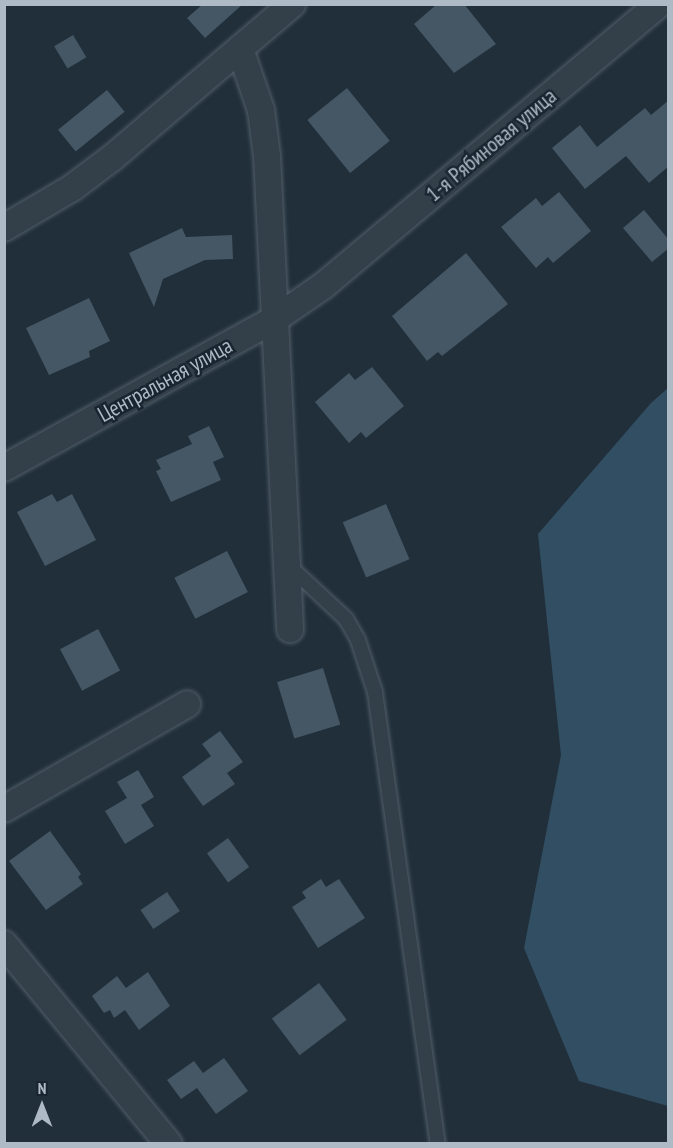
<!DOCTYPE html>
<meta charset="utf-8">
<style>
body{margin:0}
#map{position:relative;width:673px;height:1148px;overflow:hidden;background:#202f3a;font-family:"PT Sans Narrow",sans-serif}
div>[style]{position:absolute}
.water>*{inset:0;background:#324e63}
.building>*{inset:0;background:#455764;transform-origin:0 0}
.roads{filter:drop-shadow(0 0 2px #515e68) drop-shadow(0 0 2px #515e68)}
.service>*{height:14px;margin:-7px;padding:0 7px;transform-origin:7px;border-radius:7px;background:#33404a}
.minor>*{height:26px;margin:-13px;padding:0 13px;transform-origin:13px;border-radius:13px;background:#33404a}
span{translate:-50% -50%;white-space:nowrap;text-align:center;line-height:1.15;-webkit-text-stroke:5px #19252f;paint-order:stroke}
.street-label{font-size:22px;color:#aebbc7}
.frame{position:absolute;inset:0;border:6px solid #aebbc7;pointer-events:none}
.north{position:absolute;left:12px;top:1076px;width:60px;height:60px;-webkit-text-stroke:4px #19252f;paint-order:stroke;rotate:0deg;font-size:16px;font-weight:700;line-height:24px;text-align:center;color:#aebbc7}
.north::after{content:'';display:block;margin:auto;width:21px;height:27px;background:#aebbc7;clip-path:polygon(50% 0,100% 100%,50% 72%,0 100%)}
</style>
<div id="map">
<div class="water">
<div style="clip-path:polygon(668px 388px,668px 1106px,579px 1081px,524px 948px,561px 755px,538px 534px,651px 403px)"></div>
</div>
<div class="building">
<div style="clip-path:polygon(203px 4px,243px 4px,205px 38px,187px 18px)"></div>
<div style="clip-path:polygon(437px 4px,464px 4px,496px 44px,454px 73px,414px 24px)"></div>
<div style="left:73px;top:35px;width:26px;height:22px;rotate:59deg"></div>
<div style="left:347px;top:88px;width:68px;height:51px;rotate:51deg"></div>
<div style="left:107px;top:90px;width:28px;height:63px;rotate:51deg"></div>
<div style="clip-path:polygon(669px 100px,669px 166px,649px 183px,626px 156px,585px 189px,552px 148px,580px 125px,597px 147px,645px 108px,651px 115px)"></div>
<div style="clip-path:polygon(559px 192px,591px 231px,553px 263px,548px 257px,536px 268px,501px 227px,536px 198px,542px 206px)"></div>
<div style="clip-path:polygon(644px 210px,669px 240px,669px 248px,652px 262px,623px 228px)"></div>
<div style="clip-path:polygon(182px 228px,186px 237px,232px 235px,233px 259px,205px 260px,163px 279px,154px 307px,129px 253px)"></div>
<div style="clip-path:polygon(466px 253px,508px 304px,442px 356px,438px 352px,427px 361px,392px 316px)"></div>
<div style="clip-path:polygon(89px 298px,110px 341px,89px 351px,90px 357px,49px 375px,26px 328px)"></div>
<div style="clip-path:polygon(372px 367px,404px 406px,366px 438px,361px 432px,349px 443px,315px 402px,349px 373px,355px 380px)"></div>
<div style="clip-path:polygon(209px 426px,224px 457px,213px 462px,221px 480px,171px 502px,156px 471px,161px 469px,156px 460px,192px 444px,188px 436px)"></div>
<div style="clip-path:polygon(52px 494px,57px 502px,72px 494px,96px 540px,45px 566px,17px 512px)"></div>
<div style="left:386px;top:504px;width:60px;height:47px;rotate:67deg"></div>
<div style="left:227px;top:551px;width:46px;height:59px;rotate:63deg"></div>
<div style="left:98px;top:629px;width:47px;height:43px;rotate:62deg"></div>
<div style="left:323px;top:668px;width:59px;height:48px;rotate:73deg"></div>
<div style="clip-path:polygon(220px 731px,243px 762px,227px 773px,235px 784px,203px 806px,182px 777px,211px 756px,202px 744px)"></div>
<div style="clip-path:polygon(138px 770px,154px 797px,141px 805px,154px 826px,125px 844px,105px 811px,127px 798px,117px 782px)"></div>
<div style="clip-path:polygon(50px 831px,81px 874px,78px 877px,83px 884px,46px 910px,9px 861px)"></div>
<div style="left:228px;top:838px;width:36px;height:26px;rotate:54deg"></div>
<div style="clip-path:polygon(321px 879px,326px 887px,339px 879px,365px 918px,318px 948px,292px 907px,306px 898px,302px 892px)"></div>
<div style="left:167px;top:892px;width:23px;height:32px;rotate:56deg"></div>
<div style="clip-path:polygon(148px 972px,170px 1006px,139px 1030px,125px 1010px,114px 1018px,110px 1010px,104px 1013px,92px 996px,117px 976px,126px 988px)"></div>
<div style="left:319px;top:983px;width:46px;height:59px;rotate:53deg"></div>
<div style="clip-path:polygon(224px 1058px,248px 1091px,216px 1114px,197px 1088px,181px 1099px,167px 1080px,194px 1061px,203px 1073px)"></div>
</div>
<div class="roads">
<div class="service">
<div style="left:287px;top:564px;width:81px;rotate:43deg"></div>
<div style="left:346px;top:619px;width:24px;rotate:60deg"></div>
<div style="left:358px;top:640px;width:55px;rotate:71.9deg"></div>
<div style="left:375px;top:692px;width:456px;rotate:82.1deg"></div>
</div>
<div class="minor">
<div style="left:240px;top:49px;width:65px;rotate:71deg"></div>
<div style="left:261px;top:110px;width:46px;rotate:82.6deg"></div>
<div style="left:267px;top:156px;width:474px;rotate:87.2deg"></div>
<div style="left:4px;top:228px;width:79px;rotate:-30.5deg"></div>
<div style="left:72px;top:188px;width:50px;rotate:-36.9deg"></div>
<div style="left:112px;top:158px;width:237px;rotate:-40.5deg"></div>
<div style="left:4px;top:468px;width:309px;rotate:-28.8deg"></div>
<div style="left:275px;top:319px;width:58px;rotate:-34.5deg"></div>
<div style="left:323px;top:286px;width:439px;rotate:-40deg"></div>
<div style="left:4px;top:809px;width:211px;rotate:-29.8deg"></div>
<div style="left:4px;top:944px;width:259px;rotate:50.5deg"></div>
</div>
</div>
<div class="street-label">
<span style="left:491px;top:145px;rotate:-40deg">1-я Рябиновая улица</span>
<span style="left:165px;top:380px;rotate:-29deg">Центральная улица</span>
</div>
<div class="frame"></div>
<div class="north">N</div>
</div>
